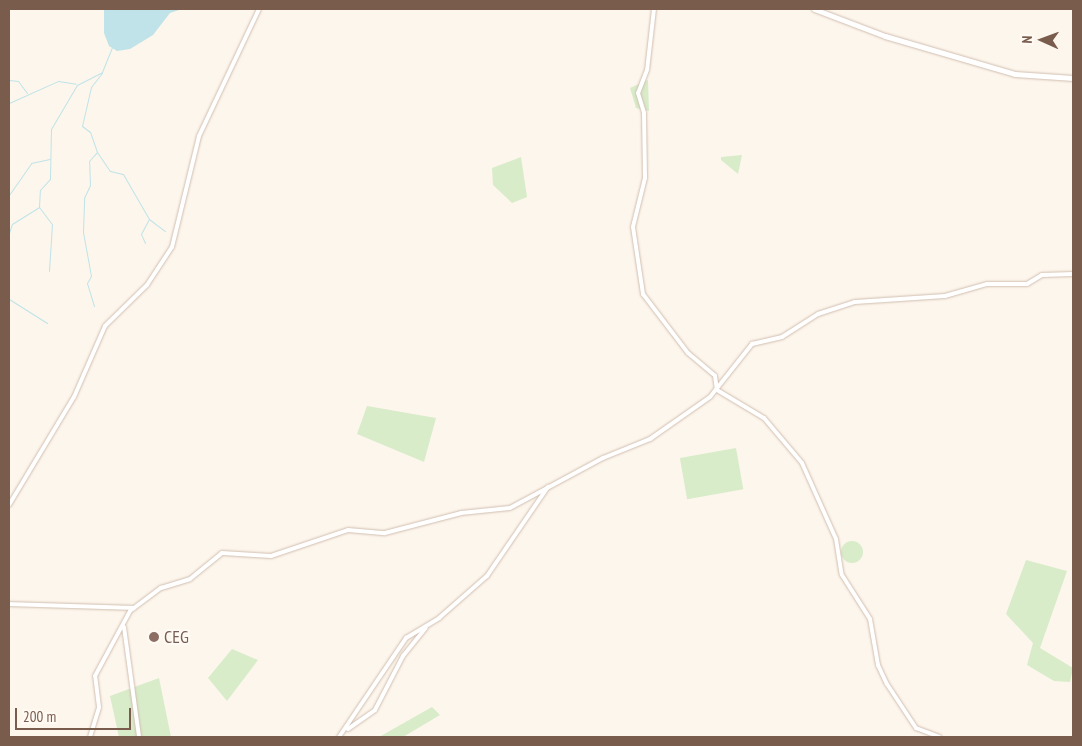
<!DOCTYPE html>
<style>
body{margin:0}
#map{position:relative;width:1082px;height:746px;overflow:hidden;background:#fdf6ec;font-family:"PT Sans Narrow",sans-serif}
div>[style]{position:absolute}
.green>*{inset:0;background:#d8ecc9;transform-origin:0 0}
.round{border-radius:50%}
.water>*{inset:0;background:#bfe3e8}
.stream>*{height:1px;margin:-0.5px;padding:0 0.5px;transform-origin:0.5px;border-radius:0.5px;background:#bfe3e8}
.roads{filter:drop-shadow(0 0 1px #d1beb0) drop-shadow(0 0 1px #d1beb0)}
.street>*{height:4px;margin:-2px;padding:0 2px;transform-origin:2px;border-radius:2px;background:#fff}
.secondary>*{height:5px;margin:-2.5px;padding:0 2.5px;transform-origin:2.5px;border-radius:2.5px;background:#fff}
.dots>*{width:14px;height:14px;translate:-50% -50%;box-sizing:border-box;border:2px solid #fffaf3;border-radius:50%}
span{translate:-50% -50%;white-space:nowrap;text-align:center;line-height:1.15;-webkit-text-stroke:4px #fffaf3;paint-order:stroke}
.education-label{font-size:18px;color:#785e54}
.left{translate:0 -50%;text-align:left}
.frame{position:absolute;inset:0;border:10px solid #7a5c4d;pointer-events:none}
.north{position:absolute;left:1017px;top:15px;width:50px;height:50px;-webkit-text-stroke:4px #fffaf3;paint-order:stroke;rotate:272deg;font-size:14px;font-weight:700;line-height:20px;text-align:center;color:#7a5c4d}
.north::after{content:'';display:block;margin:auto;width:18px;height:22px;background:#7a5c4d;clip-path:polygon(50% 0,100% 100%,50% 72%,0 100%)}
.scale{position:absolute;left:15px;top:708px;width:116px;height:22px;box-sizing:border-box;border:2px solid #7a5c4d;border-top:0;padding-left:6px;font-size:15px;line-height:18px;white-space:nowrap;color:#7a5c4d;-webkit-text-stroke:4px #fffaf3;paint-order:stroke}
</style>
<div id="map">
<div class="green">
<div style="clip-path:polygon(648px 80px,649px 111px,636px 108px,630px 88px)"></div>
<div style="clip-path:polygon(742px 155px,738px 174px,721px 160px,721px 157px)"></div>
<div style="clip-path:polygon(521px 157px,527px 197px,512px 203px,493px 185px,492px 168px)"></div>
<div style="clip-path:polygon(367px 406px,436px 418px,424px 462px,357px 434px)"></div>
<div style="left:736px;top:448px;width:42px;height:57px;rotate:80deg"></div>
<div class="round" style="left:841px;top:541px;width:22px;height:22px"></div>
<div style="clip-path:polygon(1026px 560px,1067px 571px,1040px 648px,1073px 668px,1070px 682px,1054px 681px,1027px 665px,1033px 643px,1006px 614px)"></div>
<div style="clip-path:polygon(232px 649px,258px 660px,227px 701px,208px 678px)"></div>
<div style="clip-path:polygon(159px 678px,171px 737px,119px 737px,110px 696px)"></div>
<div style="clip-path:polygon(432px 707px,440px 715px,403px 737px,379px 737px)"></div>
</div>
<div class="water">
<div style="clip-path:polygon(104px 9px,182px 9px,170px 13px,153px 35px,130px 49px,117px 51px,109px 46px,104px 33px)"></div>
</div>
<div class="stream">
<div style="left:9px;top:80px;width:9px;rotate:6deg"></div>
<div style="left:18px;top:81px;width:15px;rotate:53deg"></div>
<div style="left:9px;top:103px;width:54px;rotate:-24.2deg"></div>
<div style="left:58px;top:81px;width:18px;rotate:9deg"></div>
<div style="left:97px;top:152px;width:23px;rotate:56deg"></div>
<div style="left:110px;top:171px;width:13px;rotate:13deg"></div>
<div style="left:123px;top:174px;width:52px;rotate:60deg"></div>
<div style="left:149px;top:219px;width:20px;rotate:37deg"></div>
<div style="left:9px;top:195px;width:39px;rotate:-55deg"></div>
<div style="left:31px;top:163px;width:19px;rotate:-12deg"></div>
<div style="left:39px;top:207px;width:21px;rotate:53deg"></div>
<div style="left:52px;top:224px;width:47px;rotate:93.7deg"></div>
<div style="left:9px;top:233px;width:9px;rotate:-72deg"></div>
<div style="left:12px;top:224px;width:32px;rotate:-32deg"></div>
<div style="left:39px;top:207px;width:17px;rotate:-87deg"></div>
<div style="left:40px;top:190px;width:15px;rotate:-48deg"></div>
<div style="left:50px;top:179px;width:50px;rotate:-88.9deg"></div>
<div style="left:51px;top:129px;width:51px;rotate:-59.4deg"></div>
<div style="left:77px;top:85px;width:28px;rotate:-27deg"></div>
<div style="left:102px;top:72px;width:27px;rotate:-68deg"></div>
<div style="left:145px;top:243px;width:10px;rotate:-114deg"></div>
<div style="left:141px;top:234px;width:17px;rotate:-62deg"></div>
<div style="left:9px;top:299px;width:45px;rotate:32.3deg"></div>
<div style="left:94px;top:306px;width:24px;rotate:-107deg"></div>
<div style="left:87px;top:283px;width:8px;rotate:-60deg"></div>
<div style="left:91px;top:276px;width:45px;rotate:-100.3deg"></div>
<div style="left:83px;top:232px;width:34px;rotate:-88deg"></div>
<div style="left:84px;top:198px;width:14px;rotate:-65deg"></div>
<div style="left:90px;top:185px;width:24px;rotate:-92deg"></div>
<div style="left:89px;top:161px;width:12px;rotate:-48deg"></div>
<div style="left:97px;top:152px;width:21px;rotate:-109deg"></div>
<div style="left:90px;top:132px;width:10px;rotate:-143deg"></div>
<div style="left:82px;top:126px;width:40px;rotate:-77deg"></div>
<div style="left:91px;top:87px;width:18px;rotate:-52deg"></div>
</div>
<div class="roads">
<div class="street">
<div style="left:654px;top:9px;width:61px;rotate:96.5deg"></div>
<div style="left:647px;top:70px;width:25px;rotate:111deg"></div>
<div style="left:638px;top:93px;width:21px;rotate:73deg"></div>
<div style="left:644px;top:113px;width:65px;rotate:89.1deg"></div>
<div style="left:645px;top:178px;width:50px;rotate:103.8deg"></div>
<div style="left:633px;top:227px;width:68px;rotate:81.5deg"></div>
<div style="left:643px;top:294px;width:74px;rotate:52.7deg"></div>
<div style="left:688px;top:353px;width:35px;rotate:40deg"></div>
<div style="left:715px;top:376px;width:14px;rotate:82deg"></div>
<div style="left:717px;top:390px;width:55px;rotate:30.8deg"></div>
<div style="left:764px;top:418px;width:59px;rotate:49.8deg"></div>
<div style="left:802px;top:463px;width:83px;rotate:65.9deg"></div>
<div style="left:836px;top:539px;width:36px;rotate:81deg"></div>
<div style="left:842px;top:575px;width:52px;rotate:57.5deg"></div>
<div style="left:870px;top:619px;width:47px;rotate:80.1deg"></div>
<div style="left:878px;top:665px;width:21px;rotate:65deg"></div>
<div style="left:887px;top:684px;width:53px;rotate:56.6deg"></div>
<div style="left:916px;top:728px;width:25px;rotate:21deg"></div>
<div style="left:9px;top:505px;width:126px;rotate:-59deg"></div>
<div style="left:74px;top:397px;width:77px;rotate:-66.4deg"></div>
<div style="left:105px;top:326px;width:59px;rotate:-44.3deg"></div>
<div style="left:147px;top:285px;width:45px;rotate:-56.7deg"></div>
<div style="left:172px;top:247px;width:114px;rotate:-76.3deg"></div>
<div style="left:199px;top:136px;width:140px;rotate:-64.7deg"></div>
<div style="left:9px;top:604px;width:125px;rotate:1.8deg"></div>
<div style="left:124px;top:627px;width:111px;rotate:82.2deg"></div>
<div style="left:348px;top:729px;width:33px;rotate:-35deg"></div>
<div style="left:375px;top:710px;width:61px;rotate:-62.6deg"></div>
<div style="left:403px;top:656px;width:36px;rotate:-51deg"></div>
<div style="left:90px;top:737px;width:31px;rotate:-73deg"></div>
<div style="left:99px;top:707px;width:31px;rotate:-97deg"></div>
<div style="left:95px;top:676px;width:74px;rotate:-61.7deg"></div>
<div style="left:130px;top:611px;width:39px;rotate:-37deg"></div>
<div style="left:161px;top:588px;width:30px;rotate:-17deg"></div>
<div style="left:190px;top:579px;width:41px;rotate:-39.1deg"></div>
<div style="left:222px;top:553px;width:49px;rotate:3.5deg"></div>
<div style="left:271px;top:556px;width:81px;rotate:-18.7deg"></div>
<div style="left:348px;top:530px;width:37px;rotate:5deg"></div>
<div style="left:385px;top:533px;width:79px;rotate:-14.7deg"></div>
<div style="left:461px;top:513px;width:49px;rotate:-5.8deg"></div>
<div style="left:510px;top:508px;width:106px;rotate:-28.3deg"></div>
<div style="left:603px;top:458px;width:51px;rotate:-22deg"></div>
<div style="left:650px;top:439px;width:73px;rotate:-35deg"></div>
<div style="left:710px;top:397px;width:68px;rotate:-51.6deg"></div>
<div style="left:752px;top:344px;width:31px;rotate:-13deg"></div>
<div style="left:782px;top:337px;width:43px;rotate:-32.6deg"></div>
<div style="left:818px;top:314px;width:39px;rotate:-18deg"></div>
<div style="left:855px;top:302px;width:90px;rotate:-3.8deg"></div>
<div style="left:945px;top:296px;width:44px;rotate:-15.9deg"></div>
<div style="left:987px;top:284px;width:40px"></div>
<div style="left:1027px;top:284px;width:17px;rotate:-31deg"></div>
<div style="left:1042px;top:275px;width:31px;rotate:-2deg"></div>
<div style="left:339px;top:737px;width:120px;rotate:-55.9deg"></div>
<div style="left:406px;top:638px;width:39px;rotate:-31deg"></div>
<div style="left:439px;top:618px;width:64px;rotate:-41.2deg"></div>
<div style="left:487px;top:576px;width:108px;rotate:-55.6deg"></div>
</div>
<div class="secondary">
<div style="left:814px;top:9px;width:76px;rotate:20.8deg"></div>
<div style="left:885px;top:36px;width:135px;rotate:16.3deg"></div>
<div style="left:1015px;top:74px;width:58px;rotate:3.9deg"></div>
</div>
</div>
<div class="dots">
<div style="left:154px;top:637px;background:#8d6e63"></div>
</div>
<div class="education-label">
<span class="left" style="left:164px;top:637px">CEG</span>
</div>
<div class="frame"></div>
<div class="north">N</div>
<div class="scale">200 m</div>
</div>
